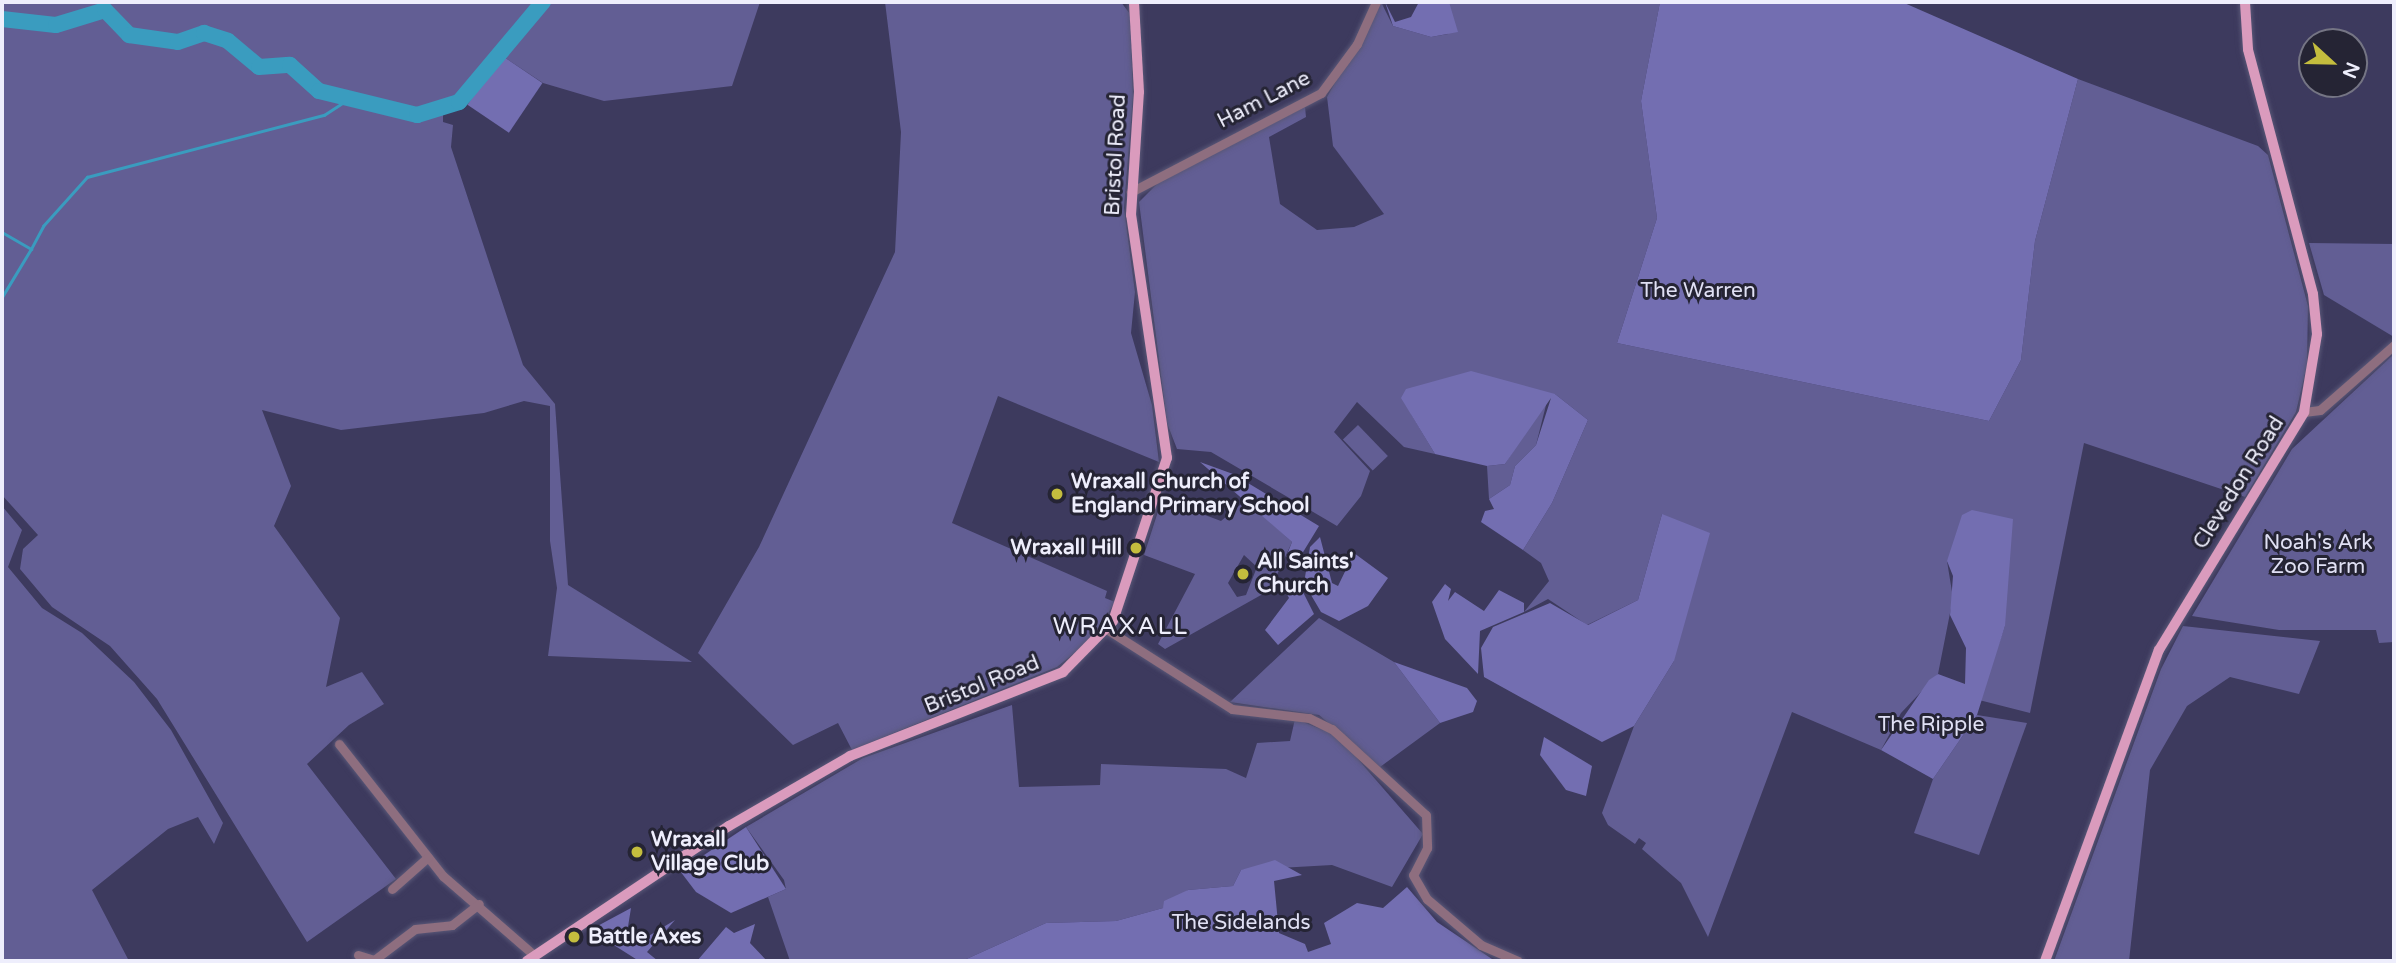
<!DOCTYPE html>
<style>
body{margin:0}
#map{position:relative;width:2396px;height:963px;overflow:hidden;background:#3d3a5e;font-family:"Varela Round",sans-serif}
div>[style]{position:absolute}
.green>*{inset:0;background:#625e94;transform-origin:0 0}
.forest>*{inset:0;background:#736eb1;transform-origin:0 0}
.stream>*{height:2.5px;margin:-1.25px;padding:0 1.25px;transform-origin:1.25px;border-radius:1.25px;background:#3a9cbf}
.river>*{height:16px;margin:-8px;padding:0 8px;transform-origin:8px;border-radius:8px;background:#3a9cbf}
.roads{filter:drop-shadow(0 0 2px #595777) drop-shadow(0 0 2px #595777)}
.minor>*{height:9px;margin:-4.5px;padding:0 4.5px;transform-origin:4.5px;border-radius:4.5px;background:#8e6e7f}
.major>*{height:10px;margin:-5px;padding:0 5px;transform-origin:5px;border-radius:5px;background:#da9bbd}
.dots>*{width:19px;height:19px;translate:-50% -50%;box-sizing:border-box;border:4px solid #252434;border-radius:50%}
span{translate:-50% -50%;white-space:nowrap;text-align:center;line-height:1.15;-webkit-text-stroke:6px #252434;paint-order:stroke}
.street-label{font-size:21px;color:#eeeefc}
.park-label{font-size:21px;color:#e0e0f4}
.poi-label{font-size:21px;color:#eeeefc;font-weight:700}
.left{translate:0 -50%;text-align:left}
.right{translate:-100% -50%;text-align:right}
.quarter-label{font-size:24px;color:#eeeefc;letter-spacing:2px}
.frame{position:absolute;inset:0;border:4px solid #eeeefc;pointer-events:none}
.north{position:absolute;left:2298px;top:28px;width:70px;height:70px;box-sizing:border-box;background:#252434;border:2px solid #757584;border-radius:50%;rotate:112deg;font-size:19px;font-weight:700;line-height:28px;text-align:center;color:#eeeefc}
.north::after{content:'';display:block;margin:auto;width:24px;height:32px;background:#c4bd3e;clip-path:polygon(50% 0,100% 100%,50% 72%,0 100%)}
</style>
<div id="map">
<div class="green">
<div style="clip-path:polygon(2px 2px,760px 2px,732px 86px,604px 101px,543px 83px,501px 55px,458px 107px,443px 115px,443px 122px,453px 125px,451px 147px,523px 365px,555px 404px,568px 585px,692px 662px,548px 656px,557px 588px,550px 541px,550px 406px,524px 401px,484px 413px,341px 430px,262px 410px,291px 486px,274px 526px,340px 618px,326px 687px,362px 672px,384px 704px,349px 725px,307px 764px,396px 879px,307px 942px,157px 699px,110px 646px,52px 607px,20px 569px,23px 549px,38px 535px,2px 495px)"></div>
<div style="clip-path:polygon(885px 2px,1121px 2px,1130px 14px,1133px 96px,1124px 208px,1135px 292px,1131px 333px,1152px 405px,1159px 462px,998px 396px,952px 523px,1107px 591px,1105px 598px,1115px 602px,1093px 638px,1057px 667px,852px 750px,838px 723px,793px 745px,698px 653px,759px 547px,895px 252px,901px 132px)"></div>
<div style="clip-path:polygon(1381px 2px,1393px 26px,1431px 37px,1448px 34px,1449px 2px,1660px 2px,1641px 101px,1657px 218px,1617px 343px,1989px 421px,2021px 360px,2035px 241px,2078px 79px,2258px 146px,2268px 155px,2308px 306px,2307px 365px,2296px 412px,2245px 497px,2084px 443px,2030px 713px,1979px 700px,2005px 626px,1947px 561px,1953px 598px,1938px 674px,1901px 713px,1881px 750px,1792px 712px,1708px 937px,1681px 883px,1642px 849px,1646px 843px,1639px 838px,1635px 844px,1608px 825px,1602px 813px,1634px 726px,1674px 661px,1662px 514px,1638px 600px,1587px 625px,1548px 599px,1524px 612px,1549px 581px,1541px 563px,1523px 550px,1552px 503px,1588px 420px,1555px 394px,1411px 414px,1435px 454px,1404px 447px,1357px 402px,1334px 432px,1370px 471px,1361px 496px,1337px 526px,1211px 452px,1177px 449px,1167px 423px,1139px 202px,1160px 181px,1305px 107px,1306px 117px,1269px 137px,1280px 204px,1317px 230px,1354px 227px,1384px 214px,1333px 146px,1327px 97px)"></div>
<div style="clip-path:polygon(2309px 243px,2394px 244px,2394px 337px,2324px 295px)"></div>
<div style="clip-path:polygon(2394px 354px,2394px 642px,2379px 643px,2376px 630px,2279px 630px,2192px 616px,2292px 449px)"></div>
<div style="clip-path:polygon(1548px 397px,1536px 445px,1515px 466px,1510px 485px,1489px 499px,1487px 466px,1505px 464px)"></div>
<div style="left:1358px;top:425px;width:43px;height:21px;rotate:46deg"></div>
<div style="clip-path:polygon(evenodd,1162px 499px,1221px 521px,1246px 500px,1292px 542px,1270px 590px,1165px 649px,1158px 644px,1195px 574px,1144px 555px,1162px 499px,1244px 555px,1257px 567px,1246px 595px,1237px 597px,1228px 583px,1244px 555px)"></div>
<div style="clip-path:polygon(2px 506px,22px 530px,8px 567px,42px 608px,82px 633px,134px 682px,171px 730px,223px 823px,214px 844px,198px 817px,168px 829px,92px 890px,129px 961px,2px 961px)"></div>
<div style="clip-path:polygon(1319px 618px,1394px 662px,1440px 723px,1380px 767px,1319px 715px,1230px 702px)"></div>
<div style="clip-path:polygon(2183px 626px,2320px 641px,2299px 694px,2230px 677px,2187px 706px,2150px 770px,2129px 961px,2054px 961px,2161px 669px)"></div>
<div style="clip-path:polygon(1012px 705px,1019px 787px,1100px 785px,1101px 764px,1226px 769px,1246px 778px,1257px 743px,1290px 741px,1295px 719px,1331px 733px,1349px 749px,1423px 834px,1392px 887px,1332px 865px,1241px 870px,1233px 886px,1188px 890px,1163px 908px,1116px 921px,1046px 923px,962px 961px,790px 961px,768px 897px,786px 889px,784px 880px,746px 827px,863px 758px)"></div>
<div style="clip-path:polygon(1977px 715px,2027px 723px,1979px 855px,1914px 833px,1933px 779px)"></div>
</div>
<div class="forest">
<div style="clip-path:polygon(1385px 2px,1395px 22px,1411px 17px,1419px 2px,1449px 2px,1458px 32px,1431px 37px,1393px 26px)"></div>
<div style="clip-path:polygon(1660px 2px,1902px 2px,2078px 79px,2035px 241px,2021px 360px,1989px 421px,1617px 343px,1657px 218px,1641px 101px)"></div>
<div style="left:501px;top:55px;width:50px;height:60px;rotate:34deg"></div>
<div style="clip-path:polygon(1471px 371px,1555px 394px,1588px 420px,1552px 503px,1523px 550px,1481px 522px,1485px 511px,1494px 509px,1489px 499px,1510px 485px,1515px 466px,1536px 445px,1551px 398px,1505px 464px,1487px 466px,1435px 454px,1401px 398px,1406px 389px)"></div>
<div style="clip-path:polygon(1200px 462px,1233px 474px,1319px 526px,1297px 562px,1286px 557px,1292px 542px)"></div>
<div style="clip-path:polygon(1972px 510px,2013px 519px,2005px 626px,1977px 715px,1933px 779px,1881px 750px,1929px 680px,1938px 674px,1965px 684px,1966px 648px,1950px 615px,1953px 576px,1947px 561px,1962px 515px)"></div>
<div style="clip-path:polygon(1662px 514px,1710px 533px,1674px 661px,1634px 726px,1602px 742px,1484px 677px,1481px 648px,1493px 627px,1550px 603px,1588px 625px,1638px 600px)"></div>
<div style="clip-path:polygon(1320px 537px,1332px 583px,1338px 586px,1354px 553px,1388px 578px,1368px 606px,1339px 621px,1321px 612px,1304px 583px,1310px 547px)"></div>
<div style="clip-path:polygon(1296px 578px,1314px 614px,1278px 645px,1265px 630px,1289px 598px,1282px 584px)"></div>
<div style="clip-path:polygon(1445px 584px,1451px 589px,1448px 601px,1455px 592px,1484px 611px,1499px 590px,1524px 603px,1524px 612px,1480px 631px,1478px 674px,1445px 639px,1432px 602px)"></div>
<div style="clip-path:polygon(1394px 662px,1467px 688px,1477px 701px,1473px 712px,1440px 723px)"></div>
<div style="clip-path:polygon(1544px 737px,1592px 766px,1586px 796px,1566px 790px,1540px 755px)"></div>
<div style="clip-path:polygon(746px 827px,786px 889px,731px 913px,696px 892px,680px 871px)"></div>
<div style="clip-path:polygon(1275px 860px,1302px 875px,1274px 881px,1279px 933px,1305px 944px,1308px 952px,1331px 944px,1324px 923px,1357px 903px,1383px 908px,1407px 887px,1437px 922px,1495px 961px,962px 961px,1046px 923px,1116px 921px,1163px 908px,1164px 901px,1188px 890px,1233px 886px,1241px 870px)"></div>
<div style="clip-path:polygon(631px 908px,627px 933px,637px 943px,675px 920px,647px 952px,658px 961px,639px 961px,590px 930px)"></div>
<div style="clip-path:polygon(755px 924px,750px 943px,767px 961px,697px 961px,726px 927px,734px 933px)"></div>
</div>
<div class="stream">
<div style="left:2px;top:232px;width:34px;rotate:30deg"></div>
<div style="left:31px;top:249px;width:26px;rotate:-62deg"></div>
<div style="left:43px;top:226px;width:66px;rotate:-48.1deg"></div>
<div style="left:87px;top:177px;width:245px;rotate:-14.7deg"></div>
<div style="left:324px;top:115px;width:30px;rotate:-33deg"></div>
<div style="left:2px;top:297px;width:56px;rotate:-58.9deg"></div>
</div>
<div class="river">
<div style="left:2px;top:19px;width:54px;rotate:6.3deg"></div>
<div style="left:56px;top:25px;width:51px;rotate:-17deg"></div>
<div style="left:105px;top:10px;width:35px;rotate:46deg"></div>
<div style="left:129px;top:35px;width:49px;rotate:8.1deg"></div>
<div style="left:178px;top:42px;width:28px;rotate:-19deg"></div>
<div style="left:204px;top:33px;width:25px;rotate:18deg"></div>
<div style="left:228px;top:41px;width:40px;rotate:40deg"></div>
<div style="left:259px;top:67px;width:31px;rotate:-4deg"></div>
<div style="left:290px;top:65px;width:39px;rotate:42deg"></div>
<div style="left:319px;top:91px;width:101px;rotate:13.8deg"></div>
<div style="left:417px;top:115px;width:44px;rotate:-17.2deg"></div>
<div style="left:459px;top:102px;width:131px;rotate:-50deg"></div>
</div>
<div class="roads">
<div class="minor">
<div style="left:1131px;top:192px;width:214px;rotate:-27.5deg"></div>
<div style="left:1321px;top:93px;width:61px;rotate:-53.7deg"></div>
<div style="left:1357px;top:44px;width:46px;rotate:-65.7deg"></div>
<div style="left:2304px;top:412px;width:16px;rotate:-7deg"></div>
<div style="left:2320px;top:410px;width:98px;rotate:-41.3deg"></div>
<div style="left:1108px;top:630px;width:147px;rotate:32.5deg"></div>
<div style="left:1232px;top:709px;width:78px;rotate:6.7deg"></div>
<div style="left:1309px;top:718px;width:25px;rotate:26deg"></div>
<div style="left:1332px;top:729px;width:127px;rotate:42.5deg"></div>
<div style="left:1426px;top:815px;width:33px;rotate:88deg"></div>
<div style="left:1427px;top:848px;width:30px;rotate:117deg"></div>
<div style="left:1413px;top:875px;width:28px;rotate:60deg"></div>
<div style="left:1427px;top:899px;width:71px;rotate:40.4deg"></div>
<div style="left:1481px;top:945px;width:40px;rotate:23.4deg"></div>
<div style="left:339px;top:744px;width:168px;rotate:51.8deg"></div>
<div style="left:443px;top:876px;width:121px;rotate:41deg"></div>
<div style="left:392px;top:889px;width:48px;rotate:-41.6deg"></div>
<div style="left:358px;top:955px;width:17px;rotate:17deg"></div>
<div style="left:374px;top:960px;width:51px;rotate:-37.1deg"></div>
<div style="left:415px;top:929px;width:37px;rotate:-6deg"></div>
<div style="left:452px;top:925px;width:34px;rotate:-38deg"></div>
</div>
<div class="major">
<div style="left:527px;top:961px;width:243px;rotate:-33.8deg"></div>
<div style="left:729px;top:826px;width:140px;rotate:-30deg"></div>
<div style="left:850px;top:756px;width:229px;rotate:-21.5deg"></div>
<div style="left:1063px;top:672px;width:71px;rotate:-45.6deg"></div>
<div style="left:1113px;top:621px;width:172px;rotate:-71.7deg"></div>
<div style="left:1167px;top:458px;width:246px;rotate:-98.4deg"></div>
<div style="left:1131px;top:215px;width:123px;rotate:-86.3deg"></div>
<div style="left:1139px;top:92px;width:90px;rotate:-93.2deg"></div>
<div style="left:2045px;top:961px;width:331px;rotate:-69.9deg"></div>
<div style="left:2159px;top:650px;width:279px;rotate:-58.6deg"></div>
<div style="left:2304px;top:412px;width:79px;rotate:-80.5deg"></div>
<div style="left:2317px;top:334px;width:40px;rotate:-95.7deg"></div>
<div style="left:2313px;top:294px;width:253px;rotate:-104.9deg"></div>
<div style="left:2248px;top:49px;width:47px;rotate:-93.7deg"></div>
</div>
</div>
<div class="dots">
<div style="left:1057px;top:494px;background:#c4bd3e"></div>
<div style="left:1136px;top:548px;background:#c4bd3e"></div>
<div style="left:1243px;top:574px;background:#c4bd3e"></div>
<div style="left:637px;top:852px;background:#c4bd3e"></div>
<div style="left:574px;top:937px;background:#c4bd3e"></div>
</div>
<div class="street-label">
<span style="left:1264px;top:100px;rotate:-27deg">Ham Lane</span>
<span style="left:1116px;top:155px;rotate:-87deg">Bristol Road</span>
<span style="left:2239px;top:483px;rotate:-58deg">Clevedon Road</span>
<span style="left:982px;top:685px;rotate:-22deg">Bristol Road</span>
</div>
<div class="park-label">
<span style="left:1698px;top:291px">The Warren</span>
<span style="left:2318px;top:555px">Noah's Ark<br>Zoo Farm</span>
<span style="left:1931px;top:725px">The Ripple</span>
<span style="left:1241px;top:923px">The Sidelands</span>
</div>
<div class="poi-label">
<span class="left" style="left:1071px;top:494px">Wraxall Church of<br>England Primary School</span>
<span class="right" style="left:1122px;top:548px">Wraxall Hill</span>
<span class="left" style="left:1257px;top:574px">All Saints'<br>Church</span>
<span class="left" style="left:651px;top:852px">Wraxall<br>Village Club</span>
<span class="left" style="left:588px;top:937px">Battle Axes</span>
</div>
<div class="quarter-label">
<span style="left:1121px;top:627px">WRAXALL</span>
</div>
<div class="frame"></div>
<div class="north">N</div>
</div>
